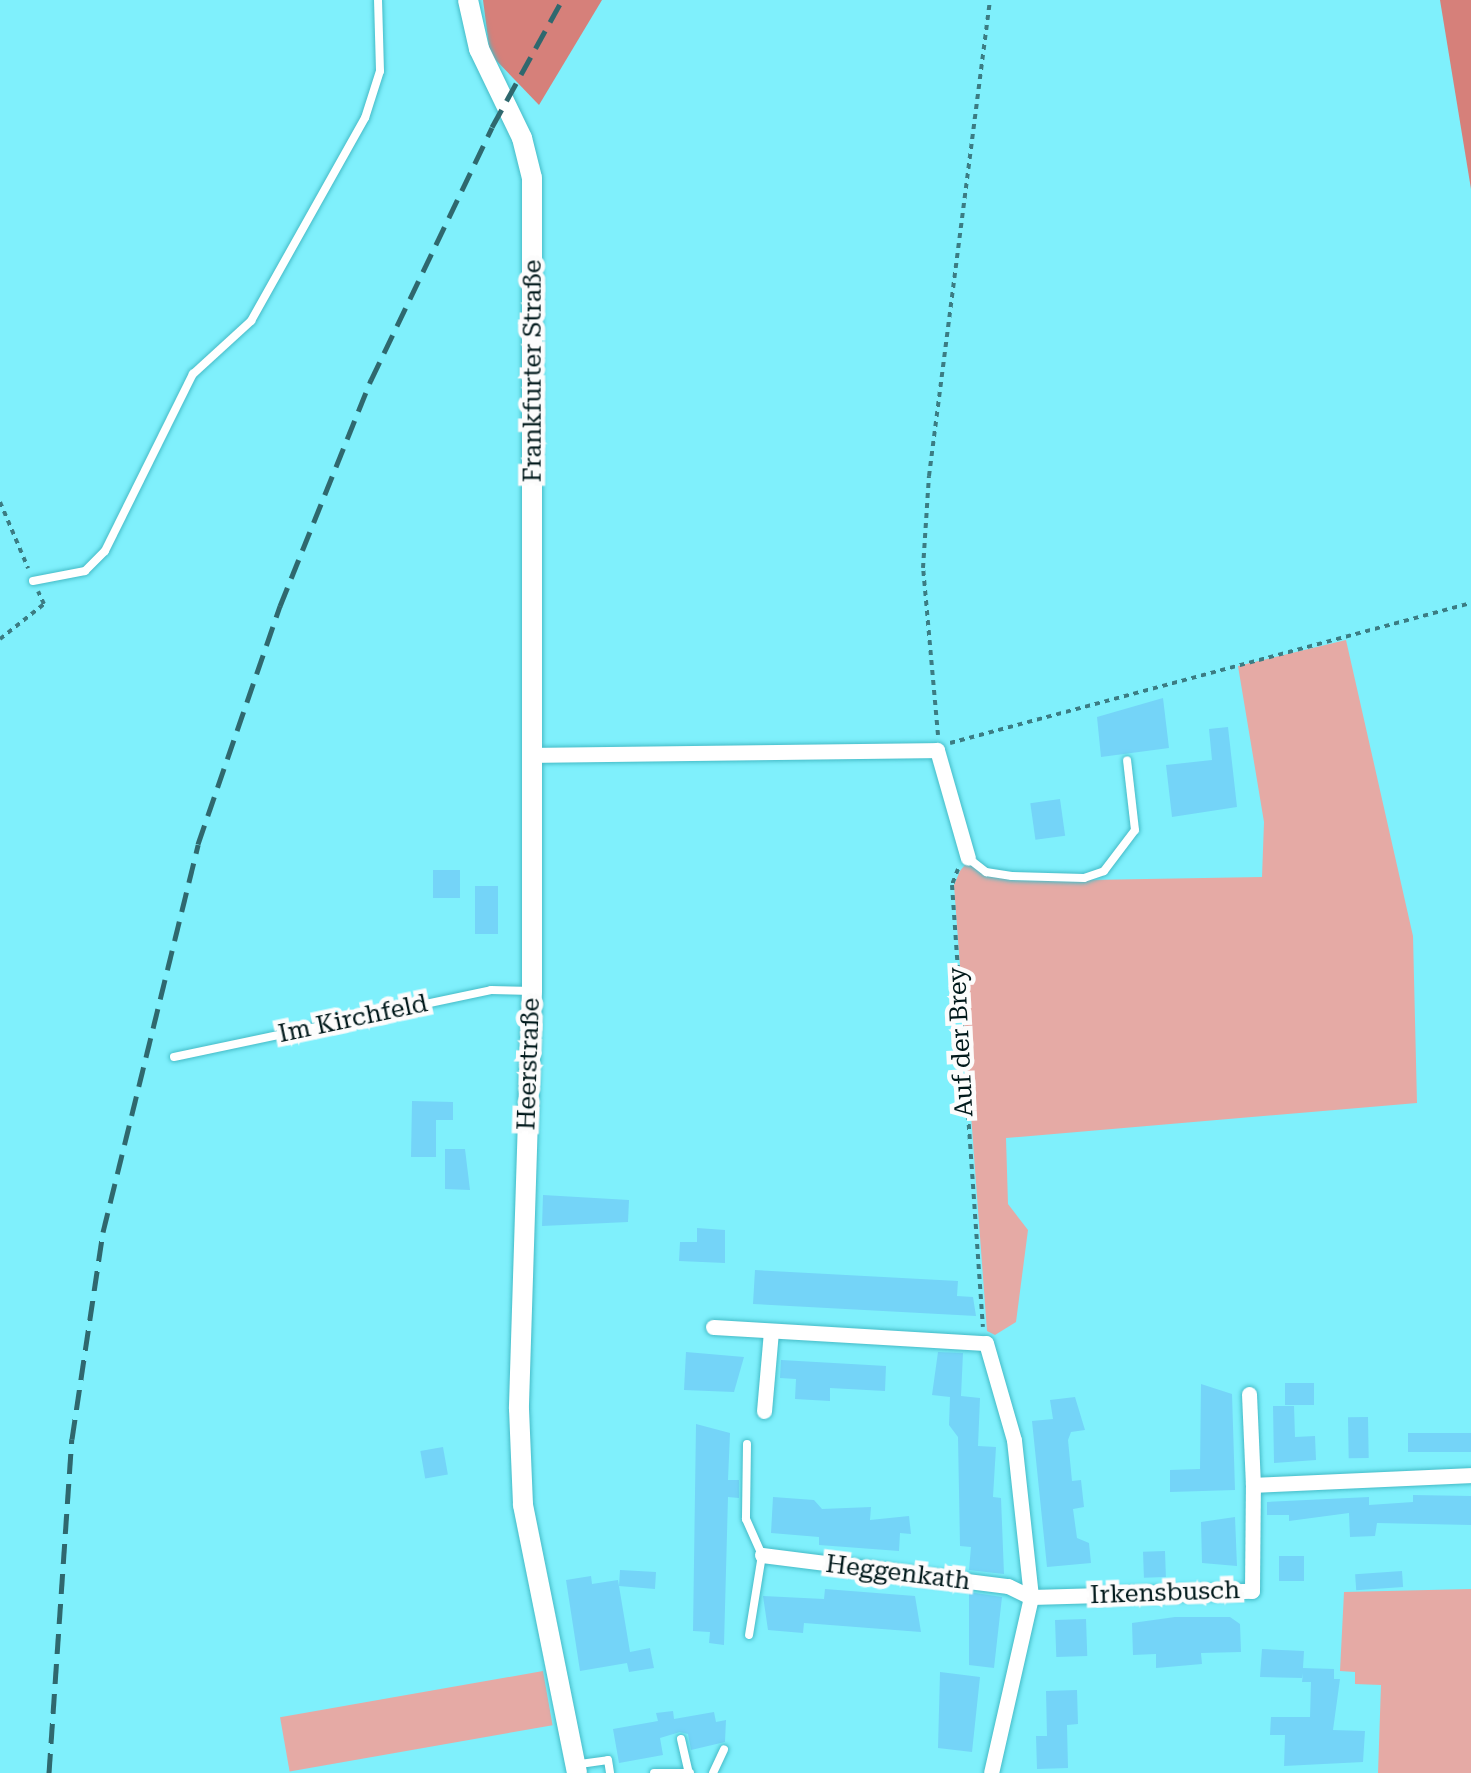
<!DOCTYPE html>
<meta charset="utf-8">
<style>
body{margin:0}
#map{position:relative;width:1471px;height:1773px;overflow:hidden;background:#7ff0fc;font-family:"Roboto Serif",serif}
div>[style]{position:absolute}
.green>*{inset:0;background:#e5aaa5;transform-origin:0 0}
.forest>*{inset:0;background:#d6807a}
.building>*{inset:0;background:#74d4f8;transform-origin:0 0}
.path>*{height:4px;margin-top:-2px;transform-origin:0;background:repeating-linear-gradient(90deg,#3b7c83 0 5px,transparent 0 10px)}
.roads{filter:drop-shadow(0 0 2px #45bbc7) drop-shadow(0 0 2px #45bbc7)}
.service>*{height:8px;margin:-4px;padding:0 4px;transform-origin:4px;border-radius:4px;background:#fff}
.minor>*{height:15px;margin:-7.5px;padding:0 7.5px;transform-origin:7.5px;border-radius:7.5px;background:#fff}
.secondary>*{height:20px;margin:-10px;padding:0 10px;transform-origin:10px;border-radius:10px;background:#fff}
.rail>*{height:5px;margin-top:-2.5px;transform-origin:0;background:repeating-linear-gradient(90deg,#2f686e 0 20px,transparent 0 30px)}
span{translate:-50% -50%;white-space:nowrap;text-align:center;line-height:1.15;-webkit-text-stroke:9px #fcfcfc;paint-order:stroke}
.street-label{font-size:25px;color:#01191b}
</style>
<div id="map">
<div class="green">
<div style="clip-path:polygon(1346px 640px,1413px 936px,1417px 1103px,1006px 1138px,1008px 1204px,1028px 1230px,1016px 1322px,995px 1335px,987px 1331px,954px 885px,960px 871px,968px 861px,982px 873px,1088px 880px,1262px 877px,1264px 822px,1238px 666px)"></div>
<div style="clip-path:polygon(1471px 1589px,1471px 1773px,1378px 1773px,1381px 1685px,1355px 1684px,1355px 1672px,1340px 1671px,1344px 1592px)"></div>
<div style="left:543px;top:1671px;width:55px;height:267px;rotate:80deg"></div>
</div>
<div class="forest">
<div style="clip-path:polygon(483px 0,602px 0,539px 105px,490px 54px)"></div>
<div style="clip-path:polygon(1440px 0,1471px 0,1471px 189px)"></div>
</div>
<div class="building">
<div style="clip-path:polygon(1163px 698px,1169px 748px,1101px 757px,1097px 717px)"></div>
<div style="clip-path:polygon(1228px 727px,1237px 807px,1172px 817px,1166px 765px,1212px 760px,1209px 729px)"></div>
<div style="left:1060px;top:799px;width:37px;height:30px;rotate:82deg"></div>
<div style="left:433px;top:870px;width:27px;height:28px"></div>
<div style="left:475px;top:886px;width:23px;height:48px"></div>
<div style="clip-path:polygon(412px 1101px,453px 1102px,453px 1120px,436px 1120px,436px 1157px,411px 1157px)"></div>
<div style="clip-path:polygon(445px 1149px,465px 1149px,470px 1190px,445px 1189px)"></div>
<div style="clip-path:polygon(543px 1195px,629px 1200px,628px 1222px,542px 1226px)"></div>
<div style="clip-path:polygon(697px 1228px,725px 1230px,725px 1263px,679px 1261px,680px 1242px,697px 1242px)"></div>
<div style="clip-path:polygon(755px 1270px,958px 1281px,957px 1296px,973px 1297px,976px 1316px,753px 1304px)"></div>
<div style="clip-path:polygon(686px 1352px,744px 1357px,734px 1392px,684px 1390px)"></div>
<div style="clip-path:polygon(938px 1352px,963px 1353px,961px 1396px,980px 1398px,978px 1446px,996px 1447px,993px 1497px,1001px 1498px,1004px 1574px,969px 1570px,971px 1547px,960px 1546px,958px 1437px,949px 1425px,950px 1397px,932px 1395px)"></div>
<div style="clip-path:polygon(781px 1360px,886px 1366px,885px 1391px,830px 1388px,830px 1401px,795px 1399px,796px 1379px,780px 1378px)"></div>
<div style="left:1314px;top:1383px;width:22px;height:29px;rotate:90deg"></div>
<div style="clip-path:polygon(1201px 1384px,1232px 1394px,1235px 1490px,1170px 1492px,1170px 1470px,1200px 1469px)"></div>
<div style="clip-path:polygon(1075px 1397px,1085px 1430px,1071px 1432px,1068px 1440px,1072px 1481px,1081px 1480px,1084px 1507px,1073px 1509px,1077px 1538px,1089px 1543px,1091px 1563px,1047px 1567px,1032px 1421px,1053px 1419px,1050px 1400px)"></div>
<div style="clip-path:polygon(1273px 1406px,1294px 1406px,1295px 1437px,1315px 1436px,1316px 1460px,1274px 1463px)"></div>
<div style="left:1368px;top:1417px;width:41px;height:20px;rotate:89deg"></div>
<div style="clip-path:polygon(696px 1424px,730px 1433px,728px 1480px,739px 1480px,739px 1498px,728px 1497px,724px 1645px,709px 1643px,710px 1632px,693px 1631px)"></div>
<div style="left:1471px;top:1433px;width:19px;height:63px;rotate:90deg"></div>
<div style="left:443px;top:1447px;width:28px;height:23px;rotate:80deg"></div>
<div style="clip-path:polygon(1413px 1495px,1471px 1496px,1471px 1525px,1377px 1523px,1375px 1536px,1350px 1537px,1349px 1513px,1289px 1521px,1289px 1515px,1267px 1515px,1267px 1502px,1369px 1497px,1369px 1505px,1413px 1502px)"></div>
<div style="clip-path:polygon(773px 1497px,814px 1500px,822px 1509px,871px 1507px,870px 1520px,909px 1516px,911px 1534px,900px 1533px,899px 1551px,819px 1545px,819px 1537px,771px 1533px)"></div>
<div style="clip-path:polygon(1235px 1517px,1237px 1566px,1202px 1563px,1201px 1522px)"></div>
<div style="left:1165px;top:1551px;width:26px;height:22px;rotate:88deg"></div>
<div style="left:1304px;top:1556px;width:25px;height:25px;rotate:90deg"></div>
<div style="clip-path:polygon(620px 1570px,656px 1572px,655px 1589px,619px 1586px,630px 1652px,650px 1648px,654px 1668px,629px 1672px,627px 1663px,580px 1671px,566px 1580px,591px 1576px,592px 1584px,618px 1580px,619px 1586px)"></div>
<div style="left:1402px;top:1571px;width:16px;height:47px;rotate:86deg"></div>
<div style="clip-path:polygon(825px 1589px,915px 1596px,921px 1632px,804px 1623px,803px 1633px,768px 1630px,763px 1596px,824px 1599px)"></div>
<div style="clip-path:polygon(969px 1592px,1002px 1597px,994px 1668px,969px 1665px)"></div>
<div style="clip-path:polygon(1175px 1617px,1230px 1617px,1240px 1624px,1241px 1652px,1201px 1653px,1202px 1664px,1156px 1668px,1156px 1654px,1133px 1655px,1132px 1623px)"></div>
<div style="left:1086px;top:1619px;width:37px;height:31px;rotate:88deg"></div>
<div style="clip-path:polygon(1262px 1649px,1304px 1651px,1303px 1668px,1334px 1669px,1334px 1679px,1340px 1679px,1333px 1730px,1365px 1731px,1363px 1762px,1284px 1766px,1285px 1735px,1270px 1735px,1271px 1717px,1310px 1717px,1311px 1682px,1302px 1682px,1303px 1673px,1302px 1678px,1260px 1677px)"></div>
<div style="clip-path:polygon(940px 1672px,980px 1677px,972px 1752px,938px 1748px)"></div>
<div style="clip-path:polygon(1077px 1690px,1078px 1724px,1067px 1725px,1068px 1768px,1037px 1769px,1036px 1736px,1047px 1736px,1046px 1691px)"></div>
<div style="clip-path:polygon(673px 1711px,674px 1719px,714px 1712px,716px 1722px,726px 1720px,725px 1742px,691px 1750px,688px 1734px,680px 1732px,660px 1738px,663px 1755px,619px 1763px,613px 1729px,658px 1721px,656px 1713px)"></div>
</div>
<div class="path">
<div style="left:0;top:502px;width:72px;rotate:67deg"></div>
<div style="left:0;top:639px;width:56px;rotate:-38.5deg"></div>
<div style="left:44px;top:604px;width:14px;rotate:-115deg"></div>
<div style="left:938px;top:735px;width:168px;rotate:-95.1deg"></div>
<div style="left:923px;top:568px;width:92px;rotate:-86.3deg"></div>
<div style="left:929px;top:476px;width:480px;rotate:-82.7deg"></div>
<div style="left:950px;top:743px;width:539px;rotate:-15.04deg"></div>
<div style="left:958px;top:869px;width:17px;rotate:111deg"></div>
<div style="left:952px;top:885px;width:443px;rotate:86deg"></div>
</div>
<div class="roads">
<div class="service">
<div style="left:33px;top:581px;width:53px;rotate:-10.9deg"></div>
<div style="left:85px;top:571px;width:28px;rotate:-45deg"></div>
<div style="left:105px;top:551px;width:198px;rotate:-63.6deg"></div>
<div style="left:193px;top:374px;width:79px;rotate:-42.4deg"></div>
<div style="left:251px;top:321px;width:233px;rotate:-60.7deg"></div>
<div style="left:365px;top:118px;width:49px;rotate:-72.3deg"></div>
<div style="left:380px;top:71px;width:71px;rotate:-91.6deg"></div>
<div style="left:968px;top:858px;width:23px;rotate:38deg"></div>
<div style="left:986px;top:872px;width:26px;rotate:9deg"></div>
<div style="left:1012px;top:876px;width:72px;rotate:1.6deg"></div>
<div style="left:1084px;top:878px;width:21px;rotate:-19deg"></div>
<div style="left:1104px;top:871px;width:51px;rotate:-52.9deg"></div>
<div style="left:1135px;top:830px;width:70px;rotate:-96.5deg"></div>
<div style="left:174px;top:1057px;width:324px;rotate:-11.9deg"></div>
<div style="left:491px;top:990px;width:41px;rotate:1.4deg"></div>
<div style="left:747px;top:1444px;width:75px;rotate:90.8deg"></div>
<div style="left:746px;top:1519px;width:39px;rotate:66deg"></div>
<div style="left:762px;top:1555px;width:81px;rotate:99.2deg"></div>
<div style="left:681px;top:1739px;width:35px;rotate:77deg"></div>
<div style="left:580px;top:1764px;width:28px;rotate:-8deg"></div>
<div style="left:608px;top:1760px;width:13px;rotate:81deg"></div>
<div style="left:654px;top:1773px;width:36px"></div>
<div style="left:713px;top:1773px;width:26px;rotate:-65deg"></div>
</div>
<div class="minor">
<div style="left:532px;top:755px;width:405px;rotate:-0.7deg"></div>
<div style="left:937px;top:750px;width:112px;rotate:74deg"></div>
<div style="left:713px;top:1327px;width:273px;rotate:3.4deg"></div>
<div style="left:986px;top:1343px;width:101px;rotate:73.9deg"></div>
<div style="left:1014px;top:1440px;width:158px;rotate:83.8deg"></div>
<div style="left:1031px;top:1597px;width:180px;rotate:102.8deg"></div>
<div style="left:1249px;top:1394px;width:91px;rotate:87.5deg"></div>
<div style="left:764px;top:1411px;width:80px;rotate:-85deg"></div>
<div style="left:762px;top:1555px;width:248px;rotate:7.2deg"></div>
<div style="left:1008px;top:1586px;width:25px;rotate:26deg"></div>
<div style="left:1031px;top:1597px;width:221px;rotate:-1.6deg"></div>
<div style="left:1252px;top:1591px;width:106px;rotate:-89.5deg"></div>
<div style="left:1253px;top:1485px;width:218px;rotate:-2.6deg"></div>
</div>
<div class="secondary">
<div style="left:468px;top:0;width:50px;rotate:77.3deg"></div>
<div style="left:479px;top:49px;width:99px;rotate:64.2deg"></div>
<div style="left:522px;top:138px;width:41px;rotate:76deg"></div>
<div style="left:532px;top:178px;width:813px;rotate:90deg"></div>
<div style="left:532px;top:991px;width:418px;rotate:91.8deg"></div>
<div style="left:519px;top:1409px;width:96px;rotate:87.6deg"></div>
<div style="left:523px;top:1505px;width:273px;rotate:78.6deg"></div>
</div>
</div>
<div class="rail">
<div style="left:49px;top:1773px;width:335px;rotate:-86.1deg"></div>
<div style="left:72px;top:1439px;width:209px;rotate:-81.5deg"></div>
<div style="left:103px;top:1232px;width:399px;rotate:-76.2deg"></div>
<div style="left:198px;top:844px;width:252px;rotate:-71deg"></div>
<div style="left:280px;top:606px;width:244px;rotate:-68.1deg"></div>
<div style="left:371px;top:380px;width:280px;rotate:-64.4deg"></div>
<div style="left:492px;top:127px;width:145px;rotate:-61.1deg"></div>
</div>
<div class="street-label">
<span style="left:533px;top:371px;rotate:-90deg">Frankfurter Straße</span>
<span style="left:353px;top:1019px;rotate:-12deg">Im Kirchfeld</span>
<span style="left:961px;top:1042px;rotate:-93deg">Auf der Brey</span>
<span style="left:529px;top:1064px;rotate:-88deg">Heerstraße</span>
<span style="left:898px;top:1573px;rotate:7deg">Heggenkath</span>
<span style="left:1165px;top:1593px;rotate:-2deg">Irkensbusch</span>
</div>
</div>
